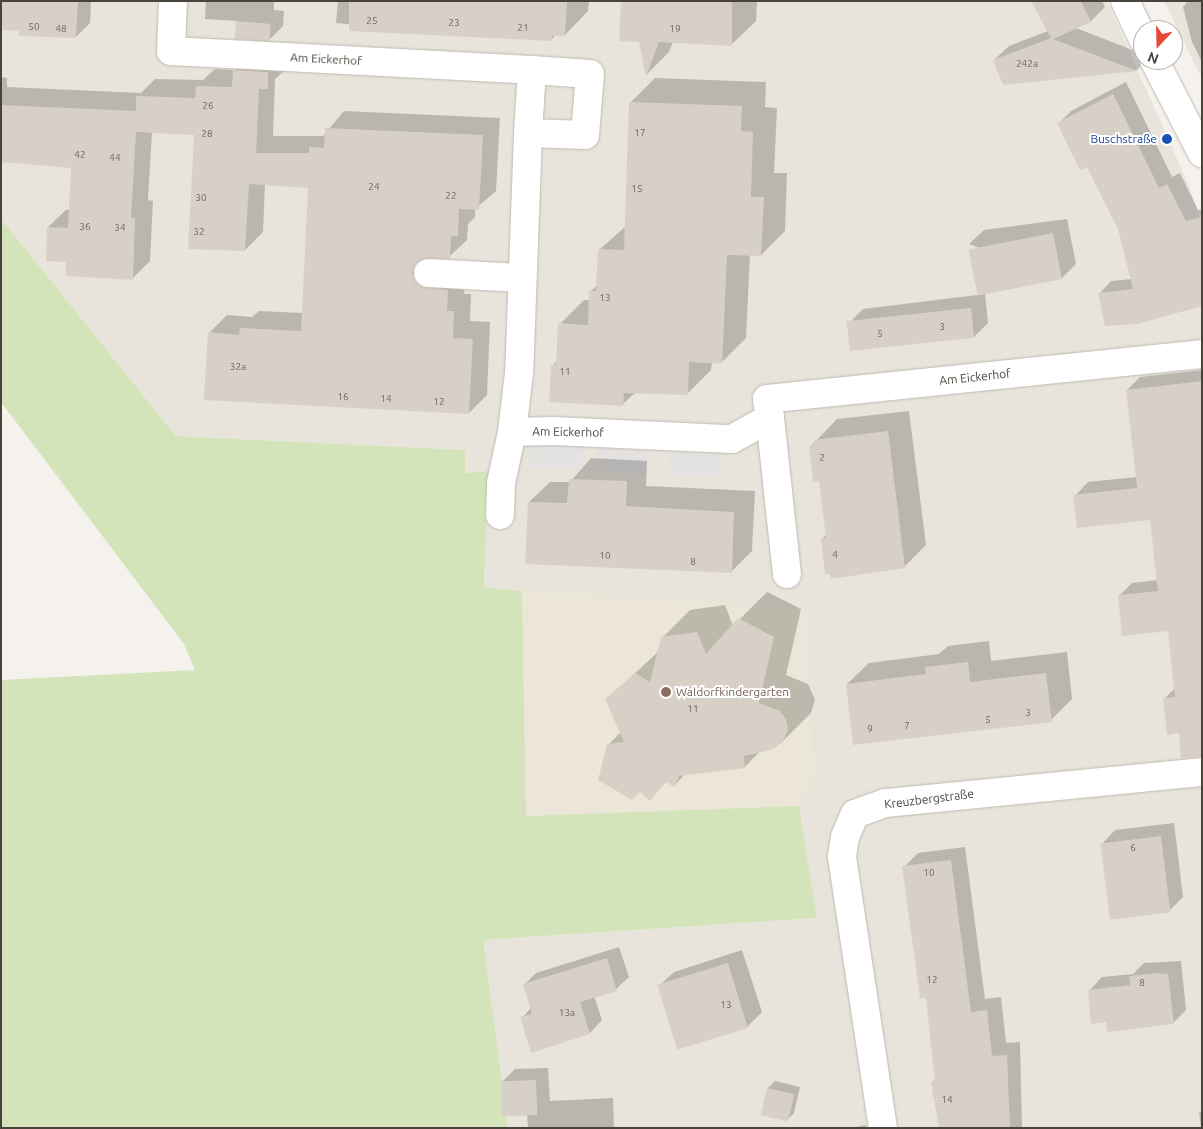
<!DOCTYPE html>
<meta charset="utf-8">
<style>
body{margin:0}
#map{position:relative;width:1203px;height:1129px;overflow:hidden;background:#f5f2ed;font-family:Ubuntu,sans-serif}
div>[style]{position:absolute}
.residential>*{inset:0;background:#e8e4db}
.education>*{inset:0;background:#ece6d8}
.green>*{inset:0;background:#d3e4ba}
.parking>*{inset:0;background:#e4e2e0;transform-origin:0 0}
.shadow>*{inset:0;background:#0003}
.building>*{inset:0;background:#d8d0c6;transform-origin:0 0}
.roads{filter:drop-shadow(0 0 1px #bfb9b0) drop-shadow(0 0 1px #bfb9b0)}
.minor>*{height:28px;margin:-14px;padding:0 14px;transform-origin:14px;border-radius:14px;background:#fff}
.dots>*{width:14px;height:14px;translate:-50% -50%;box-sizing:border-box;border:2px solid #fff;border-radius:50%}
span{translate:-50% -50%;white-space:nowrap;text-align:center;line-height:1.15;-webkit-text-stroke:4px #fff;paint-order:stroke}
.number-label{font-size:10px;color:#6d665e}
.number-label span{-webkit-text-stroke-width:0}
.street-label{font-size:12px;color:#49433b}
.transit-label{font-size:12px;color:#164399}
.right{translate:-100% -50%;text-align:right}
.education-label{font-size:12px;color:#785e54}
.left{translate:0 -50%;text-align:left}
.frame{position:absolute;inset:0;border:2px solid #49433b;pointer-events:none}
.north{position:absolute;left:1133px;top:20px;width:50px;height:50px;box-sizing:border-box;background:#fff;border:1px solid #b6b4b1;border-radius:50%;rotate:201deg;font-size:14px;font-weight:700;line-height:20px;text-align:center;color:#49433b}
.north::after{content:'';display:block;margin:auto;width:18px;height:22px;background:#e34935;clip-path:polygon(50% 0,100% 100%,50% 72%,0 100%)}
</style>
<div id="map">
<div class="residential">
<div style="clip-path:polygon(1px 1px,1107px 1px,1190px 188px,1202px 224px,1202px 1128px,508px 1128px,482px 940px,817px 918px,799px 806px,526px 816px,522px 591px,484px 587px,488px 471px,464px 473px,465px 450px,176px 436px,1px 219px)"></div>
<div style="clip-path:polygon(1164px 1px,1202px 1px,1202px 79px)"></div>
</div>
<div class="education">
<div style="clip-path:polygon(522px 591px,804px 608px,814px 776px,799px 806px,526px 816px)"></div>
</div>
<div class="green">
<div style="clip-path:polygon(1px 219px,176px 436px,465px 450px,465px 473px,488px 471px,484px 587px,522px 591px,526px 816px,799px 806px,817px 918px,483px 940px,508px 1128px,1px 1128px,1px 680px,195px 670px,184px 644px,1px 402px)"></div>
</div>
<div class="parking">
<div style="left:530px;top:444px;width:52px;height:23px;rotate:3deg"></div>
<div style="left:598px;top:448px;width:52px;height:23px;rotate:3deg"></div>
<div style="left:668px;top:451px;width:52px;height:23px;rotate:3deg"></div>
</div>
<div class="shadow">
<div style="clip-path:polygon(1px 1px,91px 1px,90px 23px,76px 37px,20px 30px)"></div>
<div style="clip-path:polygon(206px 1px,274px 1px,274px 10px,284px 11px,283px 26px,270px 39px,236px 38px,237px 21px,205px 19px)"></div>
<div style="clip-path:polygon(338px 1px,589px 1px,588px 11px,565px 35px,556px 35px,551px 40px,336px 23px)"></div>
<div style="clip-path:polygon(622px 1px,757px 1px,756px 21px,732px 44px,673px 42px,669px 52px,647px 74px,640px 41px)"></div>
<div style="clip-path:polygon(1032px 1px,1102px 1px,1105px 7px,1091px 21px,1076px 28px,1143px 54px,1147px 60px,1137px 70px,1004px 83px,994px 60px,1009px 46px,1048px 31px)"></div>
<div style="clip-path:polygon(1188px 1px,1202px 1px,1202px 62px,1192px 42px,1183px 7px)"></div>
<div style="clip-path:polygon(252px 53px,285px 70px,275px 79px,273px 136px,323px 136px,344px 111px,500px 118px,496px 191px,475px 209px,475px 217px,468px 224px,467px 240px,449px 257px,431px 258px,438px 269px,465px 272px,464px 294px,471px 294px,470px 321px,490px 322px,487px 395px,469px 413px,209px 333px,227px 315px,252px 317px,259px 311px,303px 313px,309px 186px,265px 184px,263px 232px,245px 250px,195px 134px,152px 131px,148px 200px,153px 201px,150px 261px,132px 279px,68px 261px,48px 227px,66px 210px,70px 210px,72px 167px,1px 161px,1px 77px,7px 78px,7px 87px,141px 93px,155px 79px,203px 80px,215px 69px,235px 70px)"></div>
<div style="clip-path:polygon(655px 78px,766px 82px,765px 107px,777px 108px,774px 173px,787px 173px,785px 231px,761px 255px,750px 254px,746px 338px,722px 362px,712px 362px,711px 370px,687px 394px,636px 392px,623px 404px,552px 366px,558px 360px,560px 324px,584px 300px,590px 300px,591px 291px,598px 284px,599px 250px,626px 226px,631px 102px)"></div>
<div style="clip-path:polygon(1126px 82px,1172px 177px,1180px 173px,1198px 210px,1202px 209px,1202px 305px,1099px 294px,1111px 281px,1132px 279px,1119px 228px,1087px 165px,1059px 123px,1071px 111px)"></div>
<div style="clip-path:polygon(1067px 219px,1076px 264px,1062px 278px,969px 244px,984px 230px)"></div>
<div style="clip-path:polygon(985px 294px,988px 323px,974px 337px,849px 323px,863px 309px)"></div>
<div style="clip-path:polygon(1202px 370px,1202px 730px,1164px 699px,1175px 688px,1169px 630px,1119px 596px,1132px 583px,1158px 580px,1151px 519px,1075px 496px,1088px 482px,1137px 477px,1127px 390px,1140px 377px)"></div>
<div style="clip-path:polygon(909px 411px,926px 545px,904px 567px,822px 539px,827px 534px,820px 479px,811px 446px,837px 419px)"></div>
<div style="clip-path:polygon(591px 458px,647px 461px,646px 486px,755px 491px,752px 551px,731px 572px,529px 502px,550px 482px,570px 482px)"></div>
<div style="clip-path:polygon(767px 592px,801px 609px,786px 675px,808px 684px,815px 700px,811px 713px,783px 741px,761px 750px,745px 767px,685px 774px,674px 786px,667px 781px,650px 799px,608px 745px,621px 732px,607px 699px,659px 651px,662px 638px,690px 610px,725px 605px,733px 626px)"></div>
<div style="clip-path:polygon(989px 641px,991px 661px,1067px 652px,1072px 699px,1051px 720px,847px 684px,869px 663px,939px 654px,948px 646px)"></div>
<div style="clip-path:polygon(1174px 823px,1183px 897px,1169px 911px,1102px 844px,1115px 830px)"></div>
<div style="clip-path:polygon(965px 847px,985px 999px,1001px 997px,1006px 1043px,1020px 1042px,1022px 1128px,940px 1128px,933px 1082px,936px 1079px,927px 996px,904px 867px,918px 853px)"></div>
<div style="clip-path:polygon(619px 947px,629px 977px,616px 989px,594px 996px,602px 1020px,590px 1033px,532px 1051px,522px 1018px,531px 1008px,524px 985px,536px 973px)"></div>
<div style="clip-path:polygon(742px 950px,762px 1012px,747px 1027px,659px 986px,674px 972px)"></div>
<div style="clip-path:polygon(1181px 961px,1186px 1010px,1173px 1023px,1107px 1021px,1089px 991px,1102px 977px,1133px 974px,1144px 963px)"></div>
<div style="clip-path:polygon(548px 1068px,550px 1101px,613px 1098px,614px 1128px,528px 1128px,527px 1114px,502px 1082px,515px 1069px)"></div>
<div style="clip-path:polygon(775px 1081px,800px 1087px,794px 1113px,787px 1120px,763px 1114px,768px 1088px)"></div>
<div style="clip-path:polygon(1202px 1110px,1202px 1128px,1201px 1128px,1199px 1113px)"></div>
<div style="clip-path:polygon(866px 1125px,866px 1128px,851px 1128px)"></div>
</div>
<div class="building">
<div style="clip-path:polygon(1px 1px,78px 1px,76px 38px,19px 36px,19px 31px,1px 30px)"></div>
<div style="clip-path:polygon(349px 1px,567px 1px,565px 36px,552px 36px,551px 41px,349px 31px)"></div>
<div style="clip-path:polygon(621px 1px,732px 1px,732px 46px,659px 42px,646px 77px,639px 42px,619px 41px)"></div>
<div style="clip-path:polygon(1031px 1px,1081px 1px,1091px 22px,1053px 39px,1137px 71px,1003px 85px,993px 60px,1051px 38px)"></div>
<div style="left:236px;top:21px;width:35px;height:18px;rotate:5deg"></div>
<div style="clip-path:polygon(233px 70px,268px 72px,268px 89px,259px 89px,256px 153px,309px 153px,309px 147px,324px 148px,325px 128px,483px 135px,479px 210px,459px 209px,458px 236px,451px 236px,450px 259px,421px 259px,412px 273px,420px 286px,448px 290px,447px 311px,454px 311px,453px 338px,473px 339px,469px 414px,204px 400px,208px 332px,239px 335px,240px 328px,301px 331px,308px 188px,249px 184px,245px 251px,188px 249px,194px 135px,136px 132px,131px 218px,135px 218px,133px 280px,66px 276px,66px 262px,46px 261px,47px 227px,68px 228px,71px 168px,1px 162px,1px 105px,136px 111px,136px 96px,195px 98px,196px 86px,232px 87px)"></div>
<div style="clip-path:polygon(1113px 94px,1159px 188px,1167px 184px,1186px 221px,1202px 217px,1202px 306px,1137px 324px,1105px 326px,1098px 293px,1133px 289px,1118px 229px,1087px 167px,1080px 170px,1057px 123px)"></div>
<div style="clip-path:polygon(629px 102px,742px 106px,741px 131px,753px 132px,751px 197px,764px 197px,761px 256px,727px 255px,722px 364px,689px 362px,688px 395px,624px 393px,623px 406px,549px 402px,551px 365px,556px 365px,558px 323px,588px 325px,589px 290px,596px 291px,598px 249px,624px 250px)"></div>
<div style="left:1053px;top:233px;width:47px;height:86px;rotate:79deg"></div>
<div style="left:971px;top:308px;width:30px;height:125px;rotate:84deg"></div>
<div style="clip-path:polygon(1202px 381px,1202px 757px,1181px 758px,1179px 733px,1167px 735px,1163px 698px,1175px 697px,1168px 631px,1122px 636px,1118px 595px,1158px 591px,1150px 520px,1077px 528px,1073px 495px,1137px 488px,1126px 390px)"></div>
<div style="clip-path:polygon(888px 431px,905px 568px,831px 579px,830px 574px,825px 574px,821px 539px,826px 538px,819px 481px,813px 482px,809px 446px,814px 445px,814px 440px)"></div>
<div style="clip-path:polygon(569px 479px,627px 481px,626px 506px,734px 512px,732px 573px,525px 564px,528px 502px,567px 503px)"></div>
<div style="clip-path:polygon(738px 618px,774px 637px,759px 703px,780px 711px,786px 719px,788px 729px,783px 742px,773px 749px,744px 756px,745px 768px,679px 776px,674px 787px,666px 782px,650px 801px,640px 792px,632px 800px,598px 780px,607px 744px,624px 742px,605px 699px,635px 673px,650px 682px,661px 637px,697px 632px,706px 654px)"></div>
<div style="clip-path:polygon(968px 662px,970px 682px,1046px 673px,1052px 722px,853px 745px,846px 684px,926px 674px,925px 667px)"></div>
<div style="left:1161px;top:836px;width:77px;height:61px;rotate:83deg"></div>
<div style="clip-path:polygon(951px 860px,971px 1012px,987px 1010px,992px 1056px,1007px 1055px,1010px 1128px,939px 1128px,931px 1082px,935px 1081px,926px 998px,920px 998px,902px 866px)"></div>
<div style="clip-path:polygon(607px 958px,617px 991px,580px 1002px,590px 1034px,531px 1053px,520px 1017px,532px 1014px,523px 984px)"></div>
<div style="left:728px;top:963px;width:68px;height:74px;rotate:73deg"></div>
<div style="clip-path:polygon(1158px 973px,1168px 974px,1174px 1024px,1107px 1032px,1106px 1022px,1091px 1024px,1088px 990px,1130px 985px,1129px 976px)"></div>
<div style="left:536px;top:1080px;width:35px;height:35px;rotate:88deg"></div>
<div style="left:767px;top:1088px;width:28px;height:28px;rotate:13deg"></div>
</div>
<div class="roads">
<div class="minor">
<div style="left:173px;top:1px;width:50px;rotate:92.3deg"></div>
<div style="left:171px;top:51px;width:361px;rotate:3deg"></div>
<div style="left:532px;top:70px;width:58px;rotate:3.9deg"></div>
<div style="left:590px;top:74px;width:61px;rotate:94.7deg"></div>
<div style="left:585px;top:135px;width:57px;rotate:-178deg"></div>
<div style="left:528px;top:133px;width:63px;rotate:-86.4deg"></div>
<div style="left:1125px;top:1px;width:42px;rotate:64.7deg"></div>
<div style="left:1154px;top:60px;width:105px;rotate:62.7deg"></div>
<div style="left:528px;top:133px;width:240px;rotate:92.1deg"></div>
<div style="left:519px;top:373px;width:59px;rotate:96.8deg"></div>
<div style="left:512px;top:432px;width:41px;rotate:-1.4deg"></div>
<div style="left:553px;top:431px;width:179px;rotate:2.6deg"></div>
<div style="left:732px;top:439px;width:43px;rotate:-28.9deg"></div>
<div style="left:770px;top:418px;width:19px;rotate:-99deg"></div>
<div style="left:767px;top:399px;width:437px;rotate:-5.9deg"></div>
<div style="left:428px;top:273px;width:93px;rotate:3.1deg"></div>
<div style="left:770px;top:418px;width:157px;rotate:83.8deg"></div>
<div style="left:500px;top:515px;width:32px;rotate:-88deg"></div>
<div style="left:501px;top:483px;width:52px;rotate:-77.8deg"></div>
<div style="left:883px;top:1128px;width:275px;rotate:-98.6deg"></div>
<div style="left:842px;top:856px;width:19px;rotate:-81deg"></div>
<div style="left:845px;top:837px;width:25px;rotate:-67deg"></div>
<div style="left:855px;top:814px;width:33px;rotate:-20deg"></div>
<div style="left:886px;top:803px;width:318px;rotate:-5.6deg"></div>
</div>
</div>
<div class="dots">
<div style="left:1167px;top:139px;background:#1a4fb4"></div>
<div style="left:666px;top:692px;background:#8d6e63"></div>
</div>
<div class="number-label">
<span style="left:372px;top:21px">25</span>
<span style="left:454px;top:23px">23</span>
<span style="left:34px;top:27px">50</span>
<span style="left:523px;top:28px">21</span>
<span style="left:61px;top:29px">48</span>
<span style="left:675px;top:29px">19</span>
<span style="left:1027px;top:64px">242a</span>
<span style="left:208px;top:106px">26</span>
<span style="left:640px;top:133px">17</span>
<span style="left:207px;top:134px">28</span>
<span style="left:80px;top:155px">42</span>
<span style="left:115px;top:158px">44</span>
<span style="left:374px;top:187px">24</span>
<span style="left:637px;top:189px">15</span>
<span style="left:451px;top:196px">22</span>
<span style="left:201px;top:198px">30</span>
<span style="left:85px;top:227px">36</span>
<span style="left:120px;top:228px">34</span>
<span style="left:199px;top:232px">32</span>
<span style="left:605px;top:298px">13</span>
<span style="left:942px;top:327px">3</span>
<span style="left:880px;top:334px">5</span>
<span style="left:238px;top:367px">32a</span>
<span style="left:565px;top:372px">11</span>
<span style="left:343px;top:397px">16</span>
<span style="left:386px;top:399px">14</span>
<span style="left:439px;top:402px">12</span>
<span style="left:822px;top:458px">2</span>
<span style="left:835px;top:555px">4</span>
<span style="left:605px;top:556px">10</span>
<span style="left:693px;top:562px">8</span>
<span style="left:693px;top:709px">11</span>
<span style="left:1028px;top:713px">3</span>
<span style="left:988px;top:720px">5</span>
<span style="left:907px;top:726px">7</span>
<span style="left:870px;top:729px">9</span>
<span style="left:1133px;top:848px">6</span>
<span style="left:929px;top:873px">10</span>
<span style="left:932px;top:980px">12</span>
<span style="left:1142px;top:983px">8</span>
<span style="left:726px;top:1005px">13</span>
<span style="left:567px;top:1013px">13a</span>
<span style="left:947px;top:1100px">14</span>
</div>
<div class="street-label">
<span style="left:326px;top:59px;rotate:3deg">Am Eickerhof</span>
<span style="left:975px;top:377px;rotate:-6deg">Am Eickerhof</span>
<span style="left:568px;top:432px;rotate:1deg">Am Eickerhof</span>
<span style="left:929px;top:799px;rotate:-7deg">Kreuzbergstraße</span>
</div>
<div class="transit-label">
<span class="right" style="left:1157px;top:139px">Buschstraße</span>
</div>
<div class="education-label">
<span class="left" style="left:676px;top:692px">Waldorfkindergarten</span>
</div>
<div class="frame"></div>
<div class="north">N</div>
</div>
